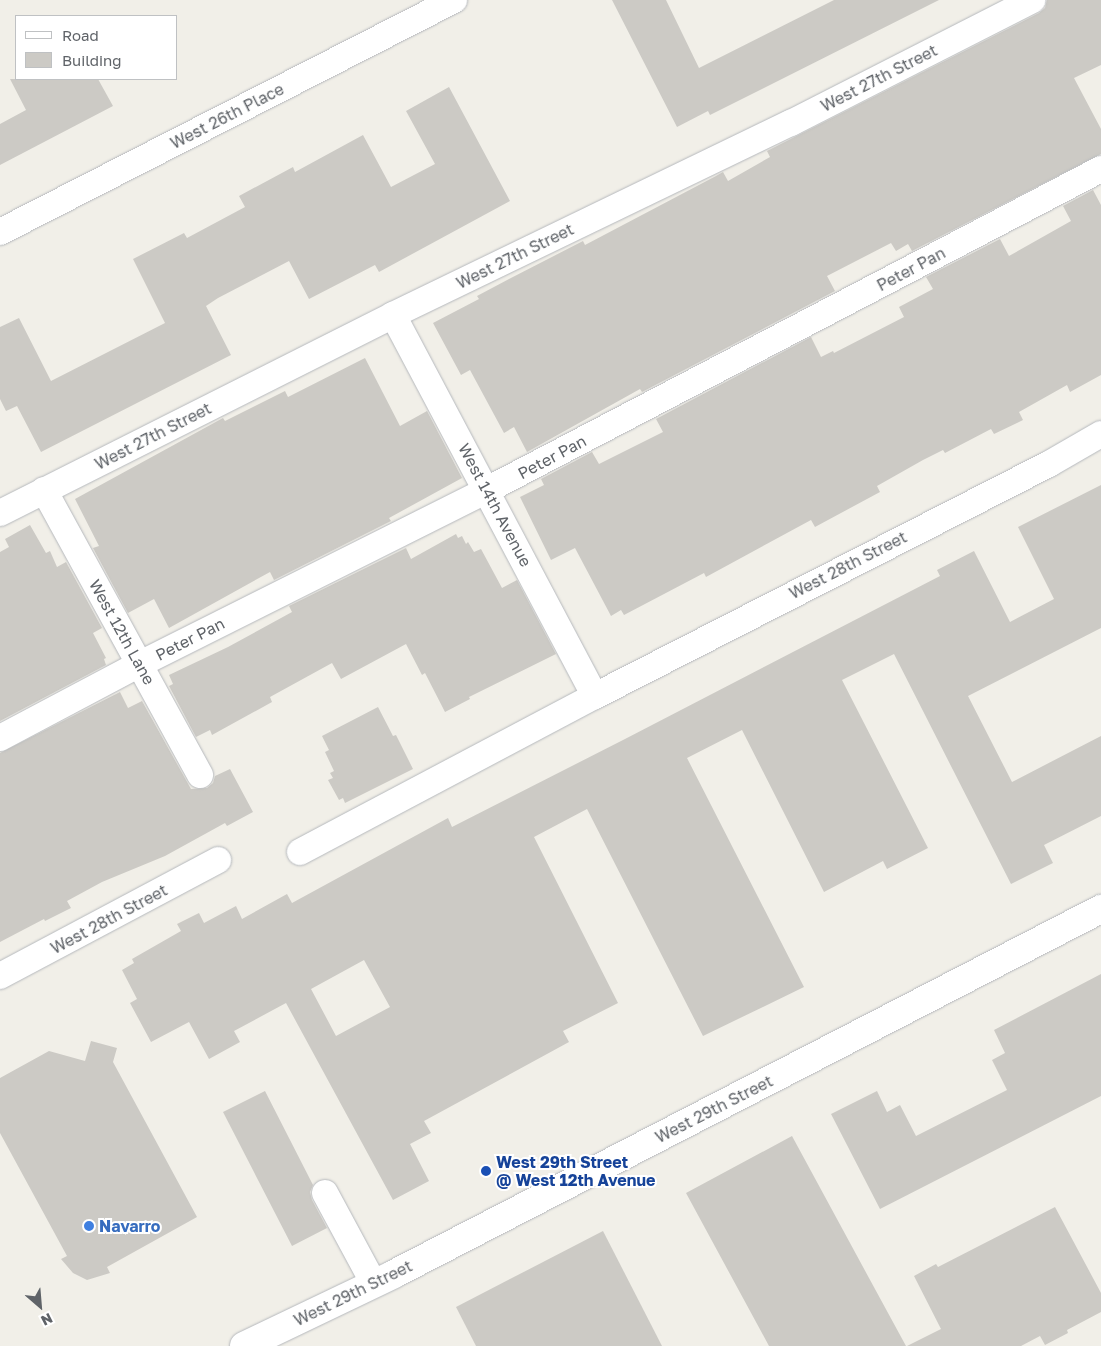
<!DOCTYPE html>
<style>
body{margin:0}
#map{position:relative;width:1101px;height:1346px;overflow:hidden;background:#f1efe8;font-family:"Golos Text",sans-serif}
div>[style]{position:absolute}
.building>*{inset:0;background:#cccac5}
.roads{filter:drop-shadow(0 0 1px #b5b8bc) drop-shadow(0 0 1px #b5b8bc)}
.street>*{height:26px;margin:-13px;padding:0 13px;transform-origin:13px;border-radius:13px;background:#fff}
.secondary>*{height:28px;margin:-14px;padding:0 14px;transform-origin:14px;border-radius:14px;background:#fff}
.dots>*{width:14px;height:14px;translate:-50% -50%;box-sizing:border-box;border:2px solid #fff;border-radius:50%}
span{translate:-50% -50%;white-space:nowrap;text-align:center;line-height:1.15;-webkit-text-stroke:4px #fff;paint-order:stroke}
.street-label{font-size:16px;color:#5f6368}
.transit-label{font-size:16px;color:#164399;font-weight:700}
.left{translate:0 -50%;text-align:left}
.shop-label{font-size:16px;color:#366cbe;font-weight:700}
.legend{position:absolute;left:15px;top:15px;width:162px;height:65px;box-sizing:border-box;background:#fff;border:1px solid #bfc1c3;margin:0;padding:6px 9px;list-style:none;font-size:15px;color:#5f6368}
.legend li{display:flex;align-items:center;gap:10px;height:25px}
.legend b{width:25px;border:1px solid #bfc1c3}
.north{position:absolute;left:15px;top:1281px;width:50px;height:50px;-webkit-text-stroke:4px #fff;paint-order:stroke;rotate:153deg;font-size:14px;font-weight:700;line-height:20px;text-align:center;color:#5f6368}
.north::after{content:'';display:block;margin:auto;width:18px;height:22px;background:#5f6368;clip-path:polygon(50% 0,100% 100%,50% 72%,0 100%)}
</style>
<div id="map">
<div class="building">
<div style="clip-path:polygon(612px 0,666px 0,699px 68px,834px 0,939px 0,710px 115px,708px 111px,677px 127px)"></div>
<div style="clip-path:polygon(1047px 0,1101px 0,1101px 65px,1074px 78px,1101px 129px,1101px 154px,912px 251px,908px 244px,896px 251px,891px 243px,827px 276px,835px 291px,642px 392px,640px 389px,527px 452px,514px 427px,504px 433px,470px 370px,461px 375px,433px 323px,479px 299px,477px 296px,509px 279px,583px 241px,585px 245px,716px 176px,723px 172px,728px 181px,770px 157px,767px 151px,1039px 13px,1045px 8px)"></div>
<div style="clip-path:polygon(10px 79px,98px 79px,113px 106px,0 165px,0 124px,26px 110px)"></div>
<div style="clip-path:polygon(449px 87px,510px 201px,379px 272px,375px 265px,309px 299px,289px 261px,218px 298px,206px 306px,231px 355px,41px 452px,17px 406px,6px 411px,0 399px,0 327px,19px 318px,51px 381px,165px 323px,133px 259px,184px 233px,187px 238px,245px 207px,239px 196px,293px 167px,295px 172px,363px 135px,391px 187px,435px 164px,406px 111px)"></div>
<div style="clip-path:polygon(1093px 190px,1101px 205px,1101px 375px,1070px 392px,1067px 385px,1019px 412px,1023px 420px,994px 434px,991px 429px,945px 453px,943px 450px,923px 460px,877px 486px,880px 492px,815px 527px,811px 520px,706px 577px,704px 573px,624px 615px,621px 610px,611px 616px,575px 548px,551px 560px,520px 497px,544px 485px,541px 479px,592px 452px,599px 464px,663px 432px,656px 419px,811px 337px,821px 357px,833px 351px,834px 353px,904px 317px,899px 307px,933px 289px,926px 277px,1000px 239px,1009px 256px,1071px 221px,1063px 206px)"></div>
<div style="clip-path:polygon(365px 358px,400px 426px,427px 411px,462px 478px,389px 518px,391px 521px,274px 580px,270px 572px,169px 628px,154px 599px,128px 613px,93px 548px,99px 546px,75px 499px,223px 418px,225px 421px,285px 391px,288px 397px)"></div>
<div style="clip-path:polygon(evenodd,1101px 485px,1101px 628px,968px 696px,1012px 782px,1101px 736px,1101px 816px,1044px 845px,1053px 863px,1011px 884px,894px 654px,842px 680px,928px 848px,887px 869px,883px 861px,824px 892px,742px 730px,687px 758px,804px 987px,703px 1036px,587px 809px,534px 837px,618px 1003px,563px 1031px,569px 1042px,424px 1121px,431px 1133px,410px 1144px,429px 1181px,393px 1200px,286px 1003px,234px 1031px,240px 1042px,209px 1059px,189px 1022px,151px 1042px,130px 1003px,137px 999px,122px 970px,134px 963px,132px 959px,181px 931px,177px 924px,199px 913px,204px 923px,236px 906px,242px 919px,287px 894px,292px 903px,448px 818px,452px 827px,625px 739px,940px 576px,937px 570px,974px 551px,1010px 622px,1054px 599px,1018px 527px,1101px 485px,364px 960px,390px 1007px,336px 1036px,311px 989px,364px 960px)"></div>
<div style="clip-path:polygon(30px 525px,46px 553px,50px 551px,57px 567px,66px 562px,102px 628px,93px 633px,106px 658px,104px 659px,106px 665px,0 721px,0 552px,9px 547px,5px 539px)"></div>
<div style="clip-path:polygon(456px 534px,458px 538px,462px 536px,466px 544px,468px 542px,474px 552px,481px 549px,502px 588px,517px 580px,556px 654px,469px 697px,470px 699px,445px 712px,425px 673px,422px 675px,406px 644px,341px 679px,332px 663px,270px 697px,272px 702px,212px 735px,210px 730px,196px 737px,169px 686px,173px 684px,169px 675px,228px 647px,292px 612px,289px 606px,406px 548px,411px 559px)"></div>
<div style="clip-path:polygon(120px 692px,128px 708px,142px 701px,191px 789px,207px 788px,213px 783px,215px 776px,230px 769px,253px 812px,227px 826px,225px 823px,165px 856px,102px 882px,67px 901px,71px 908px,45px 921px,44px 919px,0 942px,0 753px)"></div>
<div style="clip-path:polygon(378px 707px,393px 736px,396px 735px,413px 769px,345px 803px,343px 798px,339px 800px,328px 780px,333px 778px,330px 773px,334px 771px,325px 752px,329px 750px,322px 736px)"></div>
<div style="clip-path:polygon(1101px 974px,1101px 1096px,880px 1209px,831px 1114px,877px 1091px,887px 1112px,900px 1105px,916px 1136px,1007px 1090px,992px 1060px,1005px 1053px,994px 1030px)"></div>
<div style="clip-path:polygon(91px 1041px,117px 1048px,113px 1062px,197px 1217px,107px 1267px,110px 1273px,87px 1280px,73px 1273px,61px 1259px,67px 1256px,0 1133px,0 1078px,49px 1051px,85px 1061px)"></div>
<div style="clip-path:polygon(265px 1091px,313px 1185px,310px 1192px,312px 1200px,327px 1228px,292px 1246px,223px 1112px)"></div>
<div style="clip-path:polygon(792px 1136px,869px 1278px,906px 1346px,769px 1346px,686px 1193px)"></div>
<div style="clip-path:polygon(1055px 1207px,1101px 1293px,1101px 1312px,1067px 1330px,1068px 1333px,1045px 1345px,1040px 1336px,1021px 1346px,907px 1346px,941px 1329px,914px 1276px,936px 1264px,938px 1267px)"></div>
<div style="clip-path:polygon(603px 1231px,662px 1346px,476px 1346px,456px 1307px)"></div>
</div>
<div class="roads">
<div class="street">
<div style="left:0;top:232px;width:510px;rotate:-27.07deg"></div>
<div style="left:393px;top:315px;width:431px;rotate:62.1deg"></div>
<div style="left:44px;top:490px;width:325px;rotate:61.3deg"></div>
<div style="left:0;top:513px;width:440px;rotate:-26.7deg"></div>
<div style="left:393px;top:315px;width:442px;rotate:-25.8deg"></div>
<div style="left:791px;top:123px;width:271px;rotate:-27deg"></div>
<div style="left:0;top:738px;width:158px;rotate:-27.9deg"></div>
<div style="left:140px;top:664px;width:388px;rotate:-26.6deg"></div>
<div style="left:487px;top:490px;width:693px;rotate:-27.6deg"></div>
<div style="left:300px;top:852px;width:334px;rotate:-27.9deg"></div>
<div style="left:595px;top:696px;width:510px;rotate:-27.07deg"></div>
<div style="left:1049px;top:464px;width:60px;rotate:-30deg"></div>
<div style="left:0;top:976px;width:247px;rotate:-28deg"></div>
<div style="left:325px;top:1193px;width:103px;rotate:61.7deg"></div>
</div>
<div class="secondary">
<div style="left:244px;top:1346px;width:166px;rotate:-25.6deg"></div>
<div style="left:394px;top:1274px;width:796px;rotate:-27.31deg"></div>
</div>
</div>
<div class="dots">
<div style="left:486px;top:1171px;background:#1a4fb4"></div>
<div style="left:89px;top:1226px;background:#3f7fe0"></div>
</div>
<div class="street-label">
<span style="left:879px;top:78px;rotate:-27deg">West 27th Street</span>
<span style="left:227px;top:116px;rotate:-27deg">West 26th Place</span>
<span style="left:515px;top:256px;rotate:-26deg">West 27th Street</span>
<span style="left:911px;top:269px;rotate:-28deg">Peter Pan</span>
<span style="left:153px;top:436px;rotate:-27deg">West 27th Street</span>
<span style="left:552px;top:457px;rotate:-28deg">Peter Pan</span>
<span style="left:495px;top:505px;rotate:62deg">West 14th Avenue</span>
<span style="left:848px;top:565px;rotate:-27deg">West 28th Street</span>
<span style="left:122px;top:632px;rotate:61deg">West 12th Lane</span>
<span style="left:190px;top:639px;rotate:-27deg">Peter Pan</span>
<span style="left:109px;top:919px;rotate:-28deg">West 28th Street</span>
<span style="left:714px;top:1109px;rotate:-27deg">West 29th Street</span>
<span style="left:353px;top:1293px;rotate:-26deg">West 29th Street</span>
</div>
<div class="transit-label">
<span class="left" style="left:496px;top:1171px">West 29th Street<br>@ West 12th Avenue</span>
</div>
<div class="shop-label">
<span class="left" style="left:99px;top:1226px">Navarro</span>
</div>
<ul class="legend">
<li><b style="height:6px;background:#fff"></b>Road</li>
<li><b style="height:14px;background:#cccac5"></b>Building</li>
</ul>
<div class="north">N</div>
</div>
